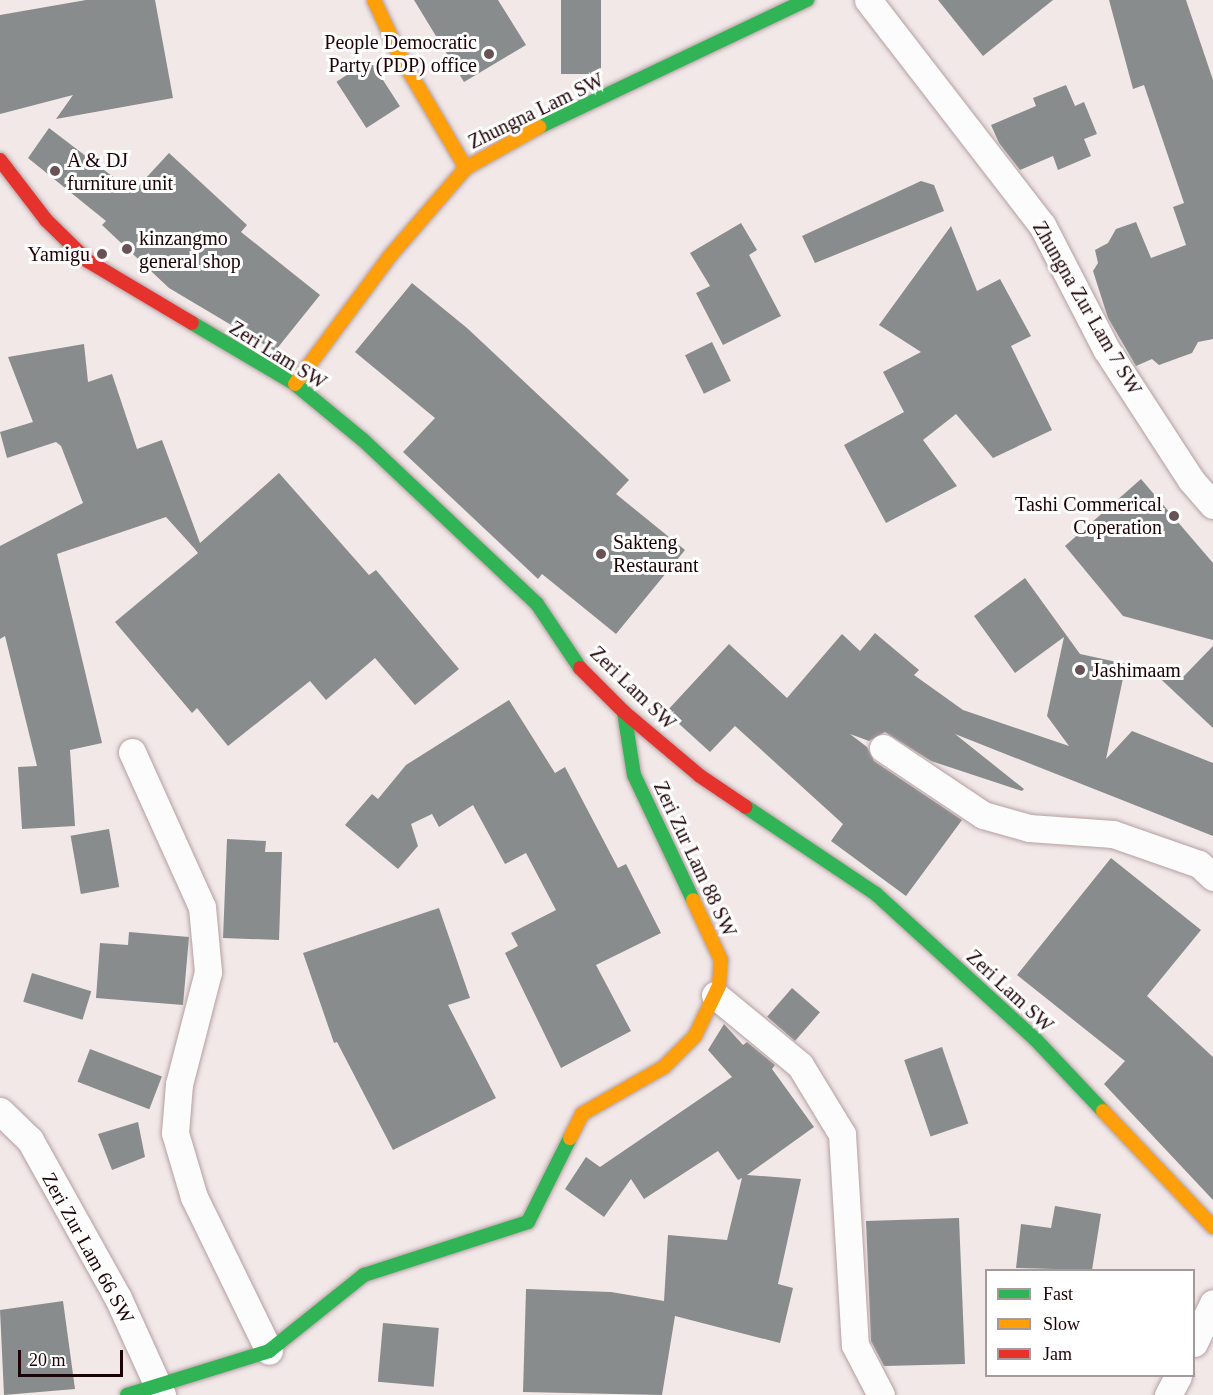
<!DOCTYPE html>
<style>
body{margin:0}
#map{position:relative;width:1213px;height:1395px;overflow:hidden;background:#f2e8e8;font-family:"Times New Roman",serif}
div>[style]{position:absolute}
.building>*{inset:0;background:#888c8c;transform-origin:0 0}
.roads{filter:drop-shadow(0 0 2px #b49fa2) drop-shadow(0 0 2px #b49fa2)}
.street>*{height:27px;margin:-13.5px;padding:0 13.5px;transform-origin:13.5px;border-radius:13.5px;background:#fdfcfc}
.fast>*{height:14px;margin:-7px;padding:0 7px;transform-origin:7px;border-radius:7px;background:#30b455}
.slow>*{height:14px;margin:-7px;padding:0 7px;transform-origin:7px;border-radius:7px;background:#ff9f0a}
.jam>*{height:14px;margin:-7px;padding:0 7px;transform-origin:7px;border-radius:7px;background:#e5322d}
.dots>*{width:16px;height:16px;translate:-50% -50%;box-sizing:border-box;border:3px solid #fff;border-radius:50%}
span{translate:-50% -50%;white-space:nowrap;text-align:center;line-height:1.15;-webkit-text-stroke:6px #fff;paint-order:stroke}
.poi-label{font-size:20px;color:#1e0206}
.right{translate:-100% -50%;text-align:right}
.left{translate:0 -50%;text-align:left}
.street-label{font-size:20px;color:#1e0206}
.legend{position:absolute;left:985px;top:1269px;width:210px;height:108px;box-sizing:border-box;background:#fff;border:2px solid #a59a9b;margin:0;padding:8px 10px;list-style:none;font-size:18px;color:#1e0206}
.legend li{display:flex;align-items:center;gap:12px;height:30px}
.legend b{width:30px;border:2px solid #a59a9b}
.scale{position:absolute;left:18px;top:1350px;width:105px;height:27px;box-sizing:border-box;border:3px solid #1e0206;border-top:0;padding-left:8px;font-size:18px;line-height:21px;white-space:nowrap;color:#1e0206;-webkit-text-stroke:4px #fff;paint-order:stroke}
</style>
<div id="map">
<div class="building">
<div style="clip-path:polygon(86px 0,155px 0,173px 98px,56px 119px,73px 95px,0 114px,0 15px)"></div>
<div style="clip-path:polygon(414px 0,498px 0,526px 45px,464px 82px)"></div>
<div style="left:561px;top:0;width:40px;height:74px"></div>
<div style="clip-path:polygon(938px 0,1053px 0,983px 56px)"></div>
<div style="clip-path:polygon(1109px 0,1186px 0,1213px 80px,1213px 339px,1198px 342px,1192px 353px,1159px 365px,1152px 359px,1136px 366px,1108px 318px,1093px 271px,1098px 263px,1095px 250px,1108px 243px,1116px 229px,1136px 222px,1151px 258px,1186px 245px,1173px 207px,1184px 203px,1144px 85px,1133px 89px)"></div>
<div style="left:370px;top:60px;width:55px;height:40px;rotate:57deg"></div>
<div style="clip-path:polygon(1066px 85px,1075px 106px,1084px 102px,1097px 134px,1084px 139px,1091px 156px,1058px 170px,1053px 156px,1020px 170px,999px 143px,991px 125px,1036px 106px,1033px 98px)"></div>
<div style="clip-path:polygon(49px 128px,133px 192px,169px 153px,247px 225px,241px 232px,320px 295px,275px 351px,169px 288px,102px 225px,106px 221px,28px 158px)"></div>
<div style="clip-path:polygon(921px 181px,934px 185px,944px 211px,815px 263px,802px 236px)"></div>
<div style="clip-path:polygon(741px 223px,757px 250px,749px 255px,781px 316px,723px 345px,696px 293px,710px 286px,690px 253px)"></div>
<div style="clip-path:polygon(951px 226px,977px 291px,1000px 279px,1031px 336px,1011px 346px,1052px 430px,993px 458px,956px 414px,923px 440px,957px 486px,886px 523px,844px 445px,904px 412px,883px 372px,921px 352px,879px 325px)"></div>
<div style="clip-path:polygon(412px 283px,467px 328px,629px 480px,616px 494px,685px 550px,616px 634px,542px 574px,538px 579px,403px 452px,435px 418px,355px 352px)"></div>
<div style="left:712px;top:342px;width:43px;height:30px;rotate:64deg"></div>
<div style="clip-path:polygon(84px 344px,88px 382px,112px 374px,137px 449px,162px 440px,200px 543px,279px 473px,369px 575px,376px 570px,459px 669px,415px 705px,375px 658px,326px 700px,310px 681px,228px 746px,197px 708px,192px 713px,115px 622px,198px 553px,194px 548px,166px 517px,57px 554px,102px 743px,70px 750px,75px 826px,22px 829px,18px 767px,37px 766px,5px 636px,0 639px,0 546px,83px 503px,61px 446px,56px 442px,7px 458px,0 432px,33px 422px,8px 357px)"></div>
<div style="clip-path:polygon(1141px 479px,1213px 563px,1213px 640px,1123px 616px,1065px 546px)"></div>
<div style="clip-path:polygon(1025px 578px,1080px 654px,1126px 664px,1106px 759px,1132px 731px,1213px 763px,1213px 836px,955px 734px,1024px 789px,1022px 791px,931px 761px,885px 732px,869px 741px,850px 734px,867px 747px,874px 761px,962px 820px,906px 896px,831px 841px,843px 824px,735px 726px,710px 752px,666px 712px,729px 644px,787px 698px,842px 634px,860px 651px,875px 633px,919px 670px,914px 675px,963px 710px,1069px 746px,1047px 716px,1064px 637px,1015px 673px,974px 616px)"></div>
<div style="clip-path:polygon(1213px 646px,1213px 728px,1150px 669px,1184px 676px)"></div>
<div style="clip-path:polygon(509px 700px,555px 773px,565px 767px,618px 868px,626px 864px,661px 933px,596px 965px,631px 1031px,561px 1068px,505px 953px,518px 946px,511px 933px,556px 910px,526px 853px,505px 864px,473px 805px,439px 827px,432px 814px,411px 824px,418px 846px,398px 869px,345px 825px,372px 794px,378px 799px,406px 765px)"></div>
<div style="left:109px;top:829px;width:59px;height:39px;rotate:80deg"></div>
<div style="clip-path:polygon(227px 839px,266px 841px,265px 852px,282px 852px,279px 940px,223px 938px)"></div>
<div style="clip-path:polygon(1111px 858px,1201px 930px,1147px 996px,1213px 1057px,1213px 1200px,1104px 1084px,1125px 1061px,1017px 975px)"></div>
<div style="clip-path:polygon(439px 908px,470px 998px,448px 1005px,496px 1098px,393px 1150px,337px 1042px,334px 1043px,303px 953px)"></div>
<div style="clip-path:polygon(129px 932px,189px 937px,183px 1005px,96px 998px,100px 943px,128px 945px)"></div>
<div style="left:32px;top:973px;width:62px;height:30px;rotate:17deg"></div>
<div style="left:792px;top:988px;width:37px;height:38px;rotate:41deg"></div>
<div style="clip-path:polygon(724px 1024px,743px 1045px,747px 1042px,775px 1065px,772px 1069px,814px 1127px,747px 1175px,801px 1179px,778px 1284px,793px 1288px,780px 1343px,675px 1316px,662px 1395px,523px 1392px,526px 1289px,611px 1292px,664px 1301px,668px 1235px,727px 1240px,742px 1178px,738px 1180px,718px 1151px,644px 1199px,631px 1179px,604px 1217px,565px 1189px,586px 1157px,600px 1167px,732px 1077px,708px 1050px)"></div>
<div style="left:942px;top:1047px;width:81px;height:40px;rotate:71deg"></div>
<div style="left:90px;top:1049px;width:77px;height:35px;rotate:21deg"></div>
<div style="clip-path:polygon(138px 1122px,145px 1157px,112px 1170px,98px 1134px)"></div>
<div style="clip-path:polygon(1055px 1206px,1101px 1214px,1092px 1270px,1016px 1268px,1021px 1224px,1051px 1228px)"></div>
<div style="clip-path:polygon(959px 1218px,965px 1364px,884px 1366px,871px 1341px,866px 1221px)"></div>
<div style="clip-path:polygon(63px 1301px,75px 1389px,4px 1395px,0 1310px)"></div>
<div style="left:383px;top:1323px;width:56px;height:59px;rotate:5deg"></div>
</div>
<div class="roads">
<div class="street">
<div style="left:868px;top:0;width:284px;rotate:52.3deg"></div>
<div style="left:1042px;top:225px;width:140px;rotate:62.7deg"></div>
<div style="left:1106px;top:349px;width:156px;rotate:57deg"></div>
<div style="left:1191px;top:480px;width:33px;rotate:49deg"></div>
<div style="left:883px;top:748px;width:120px;rotate:33.8deg"></div>
<div style="left:983px;top:815px;width:48px;rotate:15.8deg"></div>
<div style="left:1029px;top:828px;width:84px;rotate:4.1deg"></div>
<div style="left:1113px;top:834px;width:91px;rotate:19.2deg"></div>
<div style="left:1199px;top:864px;width:19px;rotate:43deg"></div>
<div style="left:132px;top:752px;width:170px;rotate:65.7deg"></div>
<div style="left:202px;top:907px;width:65px;rotate:84.7deg"></div>
<div style="left:208px;top:972px;width:116px;rotate:104.5deg"></div>
<div style="left:179px;top:1084px;width:49px;rotate:94.7deg"></div>
<div style="left:175px;top:1133px;width:67px;rotate:73.5deg"></div>
<div style="left:194px;top:1197px;width:171px;rotate:64deg"></div>
<div style="left:715px;top:995px;width:110px;rotate:39.5deg"></div>
<div style="left:800px;top:1065px;width:81px;rotate:58.7deg"></div>
<div style="left:842px;top:1134px;width:211px;rotate:86.5deg"></div>
<div style="left:855px;top:1345px;width:56px;rotate:62.5deg"></div>
<div style="left:0;top:1111px;width:42px;rotate:44deg"></div>
<div style="left:30px;top:1140px;width:181px;rotate:60.9deg"></div>
<div style="left:118px;top:1298px;width:107px;rotate:65.6deg"></div>
<div style="left:1194px;top:1343px;width:44px;rotate:-64.6deg"></div>
<div style="left:1168px;top:1395px;width:21px;rotate:-62deg"></div>
</div>
<div class="fast">
<div style="left:539px;top:127px;width:297px;rotate:-25.4deg"></div>
<div style="left:192px;top:323px;width:120px;rotate:30.6deg"></div>
<div style="left:295px;top:384px;width:88px;rotate:39.5deg"></div>
<div style="left:363px;top:440px;width:239px;rotate:43.3deg"></div>
<div style="left:537px;top:604px;width:77px;rotate:56.1deg"></div>
<div style="left:624px;top:712px;width:64px;rotate:81deg"></div>
<div style="left:634px;top:775px;width:138px;rotate:64.7deg"></div>
<div style="left:746px;top:807px;width:156px;rotate:33.8deg"></div>
<div style="left:876px;top:894px;width:215px;rotate:42.4deg"></div>
<div style="left:1035px;top:1039px;width:99px;rotate:46.6deg"></div>
<div style="left:127px;top:1395px;width:149px;rotate:-17.2deg"></div>
<div style="left:269px;top:1351px;width:122px;rotate:-38.7deg"></div>
<div style="left:364px;top:1275px;width:172px;rotate:-17.9deg"></div>
<div style="left:528px;top:1222px;width:94px;rotate:-63.4deg"></div>
</div>
<div class="slow">
<div style="left:374px;top:0;width:62px;rotate:65.1deg"></div>
<div style="left:400px;top:56px;width:130px;rotate:59.5deg"></div>
<div style="left:295px;top:384px;width:159px;rotate:-53.4deg"></div>
<div style="left:390px;top:256px;width:116px;rotate:-49.2deg"></div>
<div style="left:466px;top:168px;width:84px;rotate:-29.3deg"></div>
<div style="left:1103px;top:1111px;width:160px;rotate:46.5deg"></div>
<div style="left:570px;top:1138px;width:27px;rotate:-63deg"></div>
<div style="left:582px;top:1114px;width:95px;rotate:-29.8deg"></div>
<div style="left:664px;top:1067px;width:44px;rotate:-45deg"></div>
<div style="left:695px;top:1036px;width:55px;rotate:-64.4deg"></div>
<div style="left:719px;top:986px;width:26px;rotate:-86deg"></div>
<div style="left:721px;top:960px;width:66px;rotate:-115deg"></div>
</div>
<div class="jam">
<div style="left:0;top:160px;width:76px;rotate:52.5deg"></div>
<div style="left:46px;top:220px;width:59px;rotate:44.3deg"></div>
<div style="left:88px;top:261px;width:121px;rotate:30.8deg"></div>
<div style="left:580px;top:668px;width:62px;rotate:45deg"></div>
<div style="left:624px;top:712px;width:99px;rotate:40.1deg"></div>
<div style="left:700px;top:776px;width:55px;rotate:34deg"></div>
</div>
</div>
<div class="dots">
<div style="left:489px;top:54px;background:#685255"></div>
<div style="left:55px;top:171px;background:#685255"></div>
<div style="left:127px;top:249px;background:#685255"></div>
<div style="left:102px;top:254px;background:#685255"></div>
<div style="left:1174px;top:516px;background:#685255"></div>
<div style="left:601px;top:554px;background:#685255"></div>
<div style="left:1080px;top:670px;background:#685255"></div>
</div>
<div class="poi-label">
<span class="right" style="left:477px;top:54px">People Democratic<br>Party (PDP) office</span>
<span class="left" style="left:67px;top:172px">A &amp; DJ<br>furniture unit</span>
<span class="left" style="left:139px;top:250px">kinzangmo<br>general shop</span>
<span class="right" style="left:90px;top:254px">Yamigu</span>
<span class="right" style="left:1162px;top:516px">Tashi Commerical<br>Coperation</span>
<span class="left" style="left:613px;top:554px">Sakteng<br>Restaurant</span>
<span class="left" style="left:1092px;top:670px">Jashimaam</span>
</div>
<div class="street-label">
<span style="left:536px;top:111px;rotate:-26deg">Zhungna Lam SW</span>
<span style="left:1087px;top:308px;rotate:60deg">Zhungna Zur Lam 7 SW</span>
<span style="left:278px;top:355px;rotate:32deg">Zeri Lam SW</span>
<span style="left:633px;top:688px;rotate:44deg">Zeri Lam SW</span>
<span style="left:695px;top:859px;rotate:65deg">Zeri Zur Lam 88 SW</span>
<span style="left:1010px;top:991px;rotate:43deg">Zeri Lam SW</span>
<span style="left:88px;top:1248px;rotate:61deg">Zeri Zur Lam 66 SW</span>
</div>
<ul class="legend">
<li><b style="height:8px;background:#30b455"></b>Fast</li>
<li><b style="height:8px;background:#ff9f0a"></b>Slow</li>
<li><b style="height:8px;background:#e5322d"></b>Jam</li>
</ul>
<div class="scale">20 m</div>
</div>
